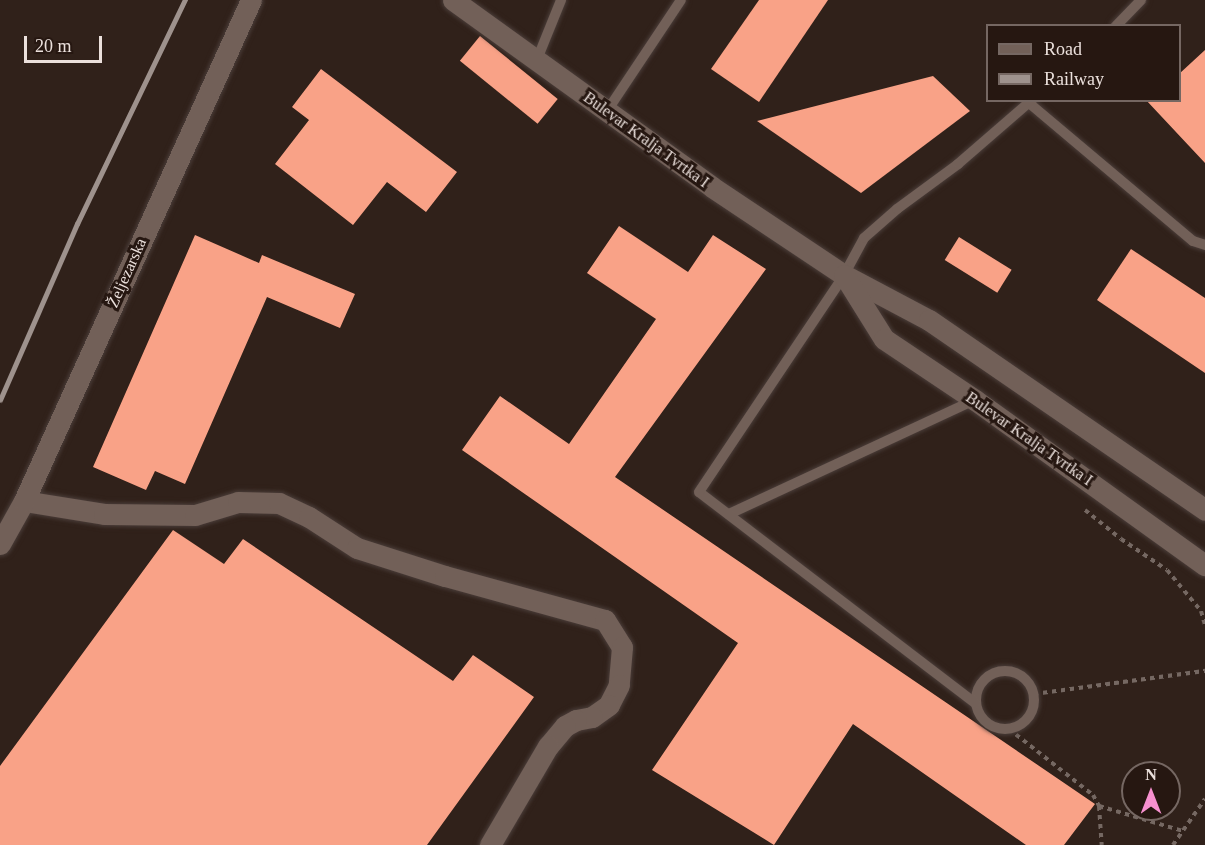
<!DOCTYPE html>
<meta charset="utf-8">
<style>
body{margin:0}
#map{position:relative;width:1205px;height:845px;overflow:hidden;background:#30211a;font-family:Georgia,serif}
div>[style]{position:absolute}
.building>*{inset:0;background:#f9a287;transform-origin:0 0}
.path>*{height:4px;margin-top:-2px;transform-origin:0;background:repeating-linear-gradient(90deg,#756862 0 4.5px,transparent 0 9px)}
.roads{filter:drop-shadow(0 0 2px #4a3d39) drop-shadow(0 0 2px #4a3d39)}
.service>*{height:10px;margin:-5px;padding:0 5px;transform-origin:5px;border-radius:5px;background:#726058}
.service>.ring{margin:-5px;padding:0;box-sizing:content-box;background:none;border:10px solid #726058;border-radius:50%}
.minor>*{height:21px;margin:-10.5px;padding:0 10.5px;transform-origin:10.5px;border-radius:10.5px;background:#726058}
.rail>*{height:4.5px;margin:-2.25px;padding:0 2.25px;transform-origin:2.25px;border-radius:2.25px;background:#9e928d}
span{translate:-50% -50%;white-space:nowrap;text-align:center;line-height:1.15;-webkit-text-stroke:6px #261711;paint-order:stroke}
.street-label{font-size:16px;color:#ebe0dc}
.legend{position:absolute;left:986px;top:24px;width:195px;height:78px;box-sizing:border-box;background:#261711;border:2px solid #756762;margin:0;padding:8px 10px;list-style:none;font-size:18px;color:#ebe0dc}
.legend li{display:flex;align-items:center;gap:12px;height:30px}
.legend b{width:30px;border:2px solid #756762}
.north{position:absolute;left:1121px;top:761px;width:60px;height:60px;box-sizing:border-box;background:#261711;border:2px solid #756762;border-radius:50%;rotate:0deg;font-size:16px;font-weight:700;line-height:24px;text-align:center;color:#ebe0dc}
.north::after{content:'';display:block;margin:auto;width:21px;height:27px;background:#f690cf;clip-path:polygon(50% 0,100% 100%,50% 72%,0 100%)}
.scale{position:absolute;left:24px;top:36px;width:78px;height:27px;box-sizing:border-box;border:3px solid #ebe0dc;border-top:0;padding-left:8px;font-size:18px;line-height:21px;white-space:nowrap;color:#ebe0dc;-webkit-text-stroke:4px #261711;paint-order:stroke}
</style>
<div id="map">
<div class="building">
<div style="clip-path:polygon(759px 0,828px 0,759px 102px,711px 69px)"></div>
<div style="left:480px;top:36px;width:100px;height:32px;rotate:39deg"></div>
<div style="clip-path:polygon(1205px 50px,1205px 163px,1146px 100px,1179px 100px,1179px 74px)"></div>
<div style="clip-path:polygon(321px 69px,457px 172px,426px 212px,387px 182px,353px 225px,275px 164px,309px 120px,292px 107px)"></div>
<div style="clip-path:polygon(933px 76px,970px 111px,861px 193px,757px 121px)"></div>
<div style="clip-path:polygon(619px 226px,688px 272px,713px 235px,766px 269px,615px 477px,1095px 804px,1064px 845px,1026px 845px,853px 724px,774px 845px,652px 770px,738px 643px,462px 450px,500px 396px,569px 444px,656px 319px,587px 273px)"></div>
<div style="clip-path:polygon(195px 235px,259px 263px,262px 255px,355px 294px,340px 328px,267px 297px,185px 484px,155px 471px,146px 490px,93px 467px)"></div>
<div style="left:959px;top:237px;width:62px;height:27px;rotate:32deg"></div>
<div style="clip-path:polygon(1131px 249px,1205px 298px,1205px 373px,1097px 300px)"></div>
<div style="clip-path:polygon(173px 530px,224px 564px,243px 539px,453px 681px,473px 655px,534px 697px,427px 845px,0 845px,0 766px)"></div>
</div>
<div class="path">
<div style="left:1085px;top:510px;width:46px;rotate:38.9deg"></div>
<div style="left:1121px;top:539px;width:55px;rotate:34deg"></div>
<div style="left:1167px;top:570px;width:53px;rotate:50.3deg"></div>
<div style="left:1201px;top:611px;width:15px;rotate:74deg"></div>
<div style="left:1034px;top:694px;width:173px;rotate:-7.7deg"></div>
<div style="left:1009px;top:729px;width:107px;rotate:38.2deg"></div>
<div style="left:1093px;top:795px;width:13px;rotate:61deg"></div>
<div style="left:1099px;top:806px;width:39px;rotate:86deg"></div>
<div style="left:1099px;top:806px;width:88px;rotate:16.6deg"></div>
<div style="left:1173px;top:845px;width:56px;rotate:-55.2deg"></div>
</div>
<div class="roads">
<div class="service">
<div style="left:1116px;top:26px;width:36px;rotate:-46deg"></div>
<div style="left:536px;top:62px;width:67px;rotate:-68deg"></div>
<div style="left:1029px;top:103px;width:214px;rotate:40.1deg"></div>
<div style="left:1193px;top:241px;width:13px;rotate:18deg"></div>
<div style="left:607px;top:111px;width:133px;rotate:-56.3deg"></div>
<div style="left:729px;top:514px;width:271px;rotate:-24.9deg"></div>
<div class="ring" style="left:976px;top:671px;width:48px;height:48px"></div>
<div style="left:975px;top:703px;width:347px;rotate:-142.6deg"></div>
<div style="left:699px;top:492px;width:261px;rotate:-56.2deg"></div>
<div style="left:844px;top:275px;width:42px;rotate:-61.6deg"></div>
<div style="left:864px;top:238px;width:44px;rotate:-41.3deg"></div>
<div style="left:897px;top:209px;width:76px;rotate:-36.4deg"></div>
<div style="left:958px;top:164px;width:98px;rotate:-40.9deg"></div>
</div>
<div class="minor">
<div style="left:453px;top:0;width:319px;rotate:35.8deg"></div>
<div style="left:712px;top:187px;width:159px;rotate:33.7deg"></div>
<div style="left:844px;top:275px;width:96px;rotate:27.9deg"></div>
<div style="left:929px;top:320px;width:335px;rotate:34.5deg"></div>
<div style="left:844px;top:275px;width:75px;rotate:58deg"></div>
<div style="left:884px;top:339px;width:110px;rotate:33.8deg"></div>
<div style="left:975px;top:400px;width:283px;rotate:35.7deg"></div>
<div style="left:24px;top:501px;width:81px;rotate:9.2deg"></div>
<div style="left:104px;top:514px;width:91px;rotate:0.6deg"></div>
<div style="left:195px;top:515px;width:45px;rotate:-16.8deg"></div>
<div style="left:238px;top:502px;width:41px;rotate:1.4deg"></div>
<div style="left:279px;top:503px;width:33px;rotate:25deg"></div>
<div style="left:309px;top:517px;width:57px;rotate:32.9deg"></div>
<div style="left:357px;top:548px;width:92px;rotate:17.7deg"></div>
<div style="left:445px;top:576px;width:166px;rotate:15.4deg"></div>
<div style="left:605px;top:620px;width:32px;rotate:58deg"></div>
<div style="left:622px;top:647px;width:38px;rotate:95deg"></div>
<div style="left:619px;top:685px;width:22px;rotate:117deg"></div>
<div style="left:609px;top:705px;width:21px;rotate:145deg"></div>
<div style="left:592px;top:717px;width:16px;rotate:169deg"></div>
<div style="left:576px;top:720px;width:13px;rotate:151deg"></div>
<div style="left:565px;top:726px;width:26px;rotate:130deg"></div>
<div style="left:548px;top:746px;width:115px;rotate:120.4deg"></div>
<div style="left:0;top:544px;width:49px;rotate:-60.8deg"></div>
<div style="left:24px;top:501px;width:550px;rotate:-65.63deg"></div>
</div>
</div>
<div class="rail">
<div style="left:0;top:400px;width:192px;rotate:-66.4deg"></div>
<div style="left:77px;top:224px;width:249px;rotate:-64.3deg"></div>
</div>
<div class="street-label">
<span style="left:646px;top:140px;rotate:36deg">Bulevar Kralja Tvrtka I</span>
<span style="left:127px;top:273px;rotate:-66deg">Željezarska</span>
<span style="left:1029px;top:439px;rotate:35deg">Bulevar Kralja Tvrtka I</span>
</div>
<ul class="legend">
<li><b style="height:8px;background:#726058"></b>Road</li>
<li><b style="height:8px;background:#9e928d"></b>Railway</li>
</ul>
<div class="north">N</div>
<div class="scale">20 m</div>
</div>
